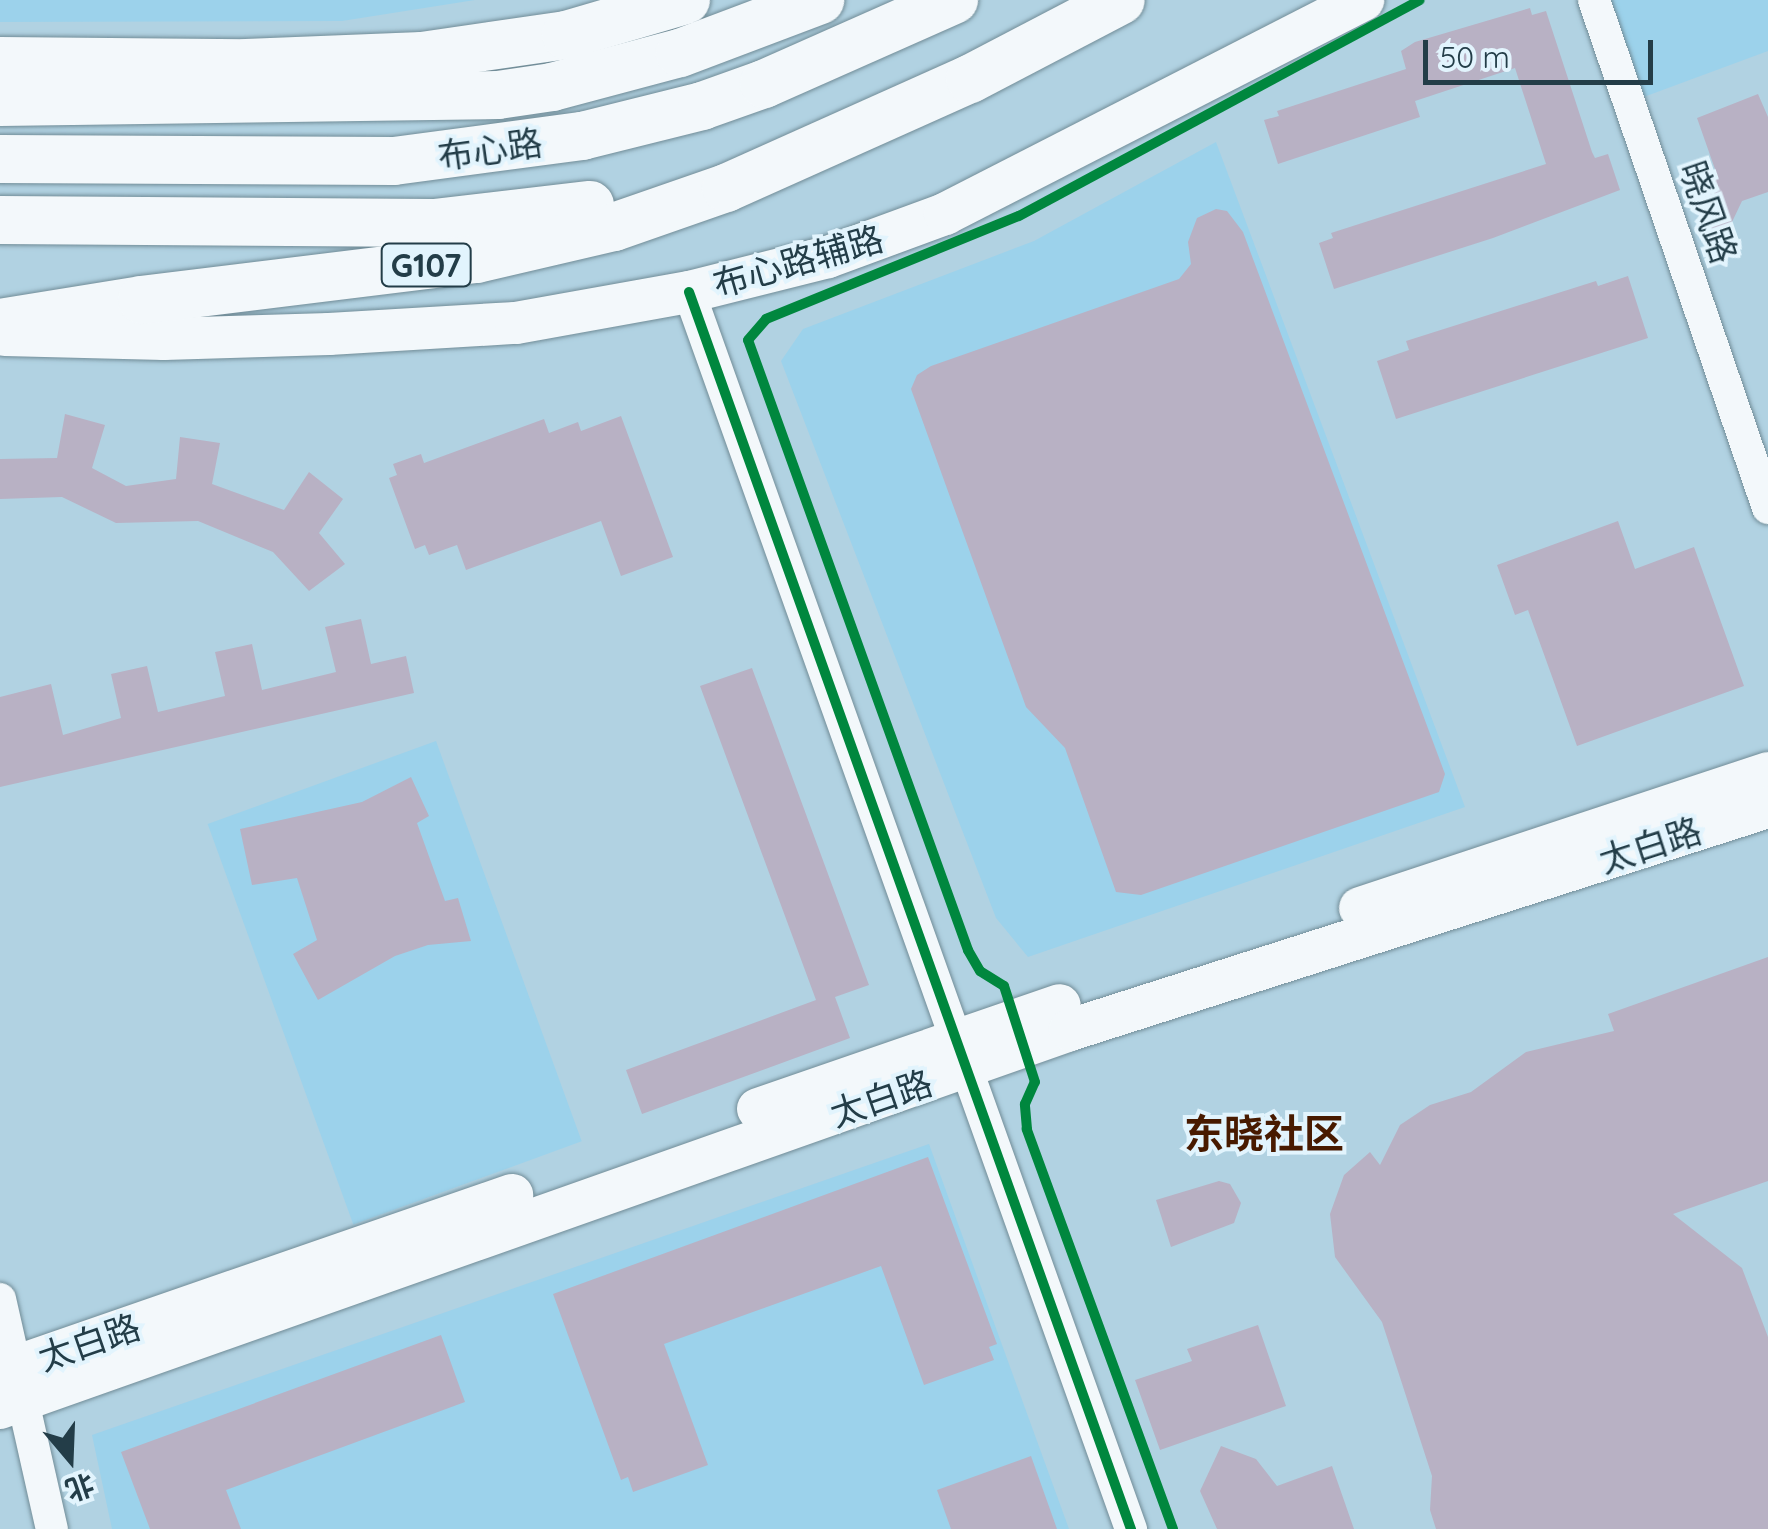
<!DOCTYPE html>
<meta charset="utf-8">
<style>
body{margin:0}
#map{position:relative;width:1768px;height:1529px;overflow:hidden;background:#b1d2e2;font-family:Quicksand,"Noto Sans SC",sans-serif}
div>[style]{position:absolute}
.built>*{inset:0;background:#9cd2eb;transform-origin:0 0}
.building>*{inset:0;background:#b8b1c4}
.roads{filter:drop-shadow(0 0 2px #718c97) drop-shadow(0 0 2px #718c97)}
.minor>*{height:32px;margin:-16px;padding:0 16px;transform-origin:16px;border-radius:16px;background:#f3f8fb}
.major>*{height:42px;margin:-21px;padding:0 21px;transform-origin:21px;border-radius:21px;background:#f3f8fb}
.highway>*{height:48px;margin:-24px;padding:0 24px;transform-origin:24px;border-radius:24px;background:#f3f8fb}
.cycleway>*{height:10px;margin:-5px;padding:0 5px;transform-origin:5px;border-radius:5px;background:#00873e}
span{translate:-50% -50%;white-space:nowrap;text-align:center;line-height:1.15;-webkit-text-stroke:8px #e2f4fd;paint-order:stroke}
.shield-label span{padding:2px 8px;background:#e2f4fd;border:2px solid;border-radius:8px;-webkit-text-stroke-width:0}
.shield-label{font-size:32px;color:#233d48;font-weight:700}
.street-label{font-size:35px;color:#233d48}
.quarter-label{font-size:40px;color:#481a00;font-weight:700}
.north{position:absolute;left:20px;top:1409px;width:100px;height:100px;-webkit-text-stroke:8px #e2f4fd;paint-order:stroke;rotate:161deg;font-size:28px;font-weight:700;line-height:40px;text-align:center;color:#233d48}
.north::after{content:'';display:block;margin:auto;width:35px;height:45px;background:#233d48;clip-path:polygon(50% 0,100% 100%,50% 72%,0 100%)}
.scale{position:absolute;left:1423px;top:40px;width:230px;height:45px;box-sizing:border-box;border:5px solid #233d48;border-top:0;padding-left:12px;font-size:30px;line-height:35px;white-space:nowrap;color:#233d48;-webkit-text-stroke:8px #e2f4fd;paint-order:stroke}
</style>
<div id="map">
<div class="built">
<div style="clip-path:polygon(0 0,475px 0,342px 21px,0 22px)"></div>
<div style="clip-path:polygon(1609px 0,1768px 0,1768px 51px,1641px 98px)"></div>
<div style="clip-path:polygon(1216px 142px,1465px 807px,1028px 957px,996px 918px,781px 361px,803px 329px,1034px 241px)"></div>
<div style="left:436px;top:741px;width:426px;height:243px;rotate:70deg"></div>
<div style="clip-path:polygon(929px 1144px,1069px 1529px,112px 1529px,92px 1435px)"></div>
</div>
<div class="building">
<div style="clip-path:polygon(1530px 8px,1532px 15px,1546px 11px,1592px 152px,1595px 158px,1608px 154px,1620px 190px,1493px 238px,1334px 289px,1319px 243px,1333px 238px,1331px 233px,1546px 164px,1515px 68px,1415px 101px,1420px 117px,1278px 164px,1264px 120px,1279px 116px,1277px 111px,1406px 69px,1401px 51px,1415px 42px)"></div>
<div style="clip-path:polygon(1758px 94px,1768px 117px,1768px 192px,1742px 201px,1722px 243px,1703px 225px,1717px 205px,1692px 192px,1716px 172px,1697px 118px)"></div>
<div style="clip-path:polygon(1216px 209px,1227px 211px,1243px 232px,1445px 774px,1439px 792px,1141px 895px,1116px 892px,1065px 748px,1026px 707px,911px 389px,917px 375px,931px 366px,1179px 279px,1191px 264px,1188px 242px,1197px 218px)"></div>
<div style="clip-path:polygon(1628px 276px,1648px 338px,1396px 419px,1377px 361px,1409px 350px,1406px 341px,1596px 281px,1598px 286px)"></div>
<div style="clip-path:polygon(65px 414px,105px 425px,92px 468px,126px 486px,176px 479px,180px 437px,220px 443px,212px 484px,284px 510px,309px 472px,343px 499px,319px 533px,345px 564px,309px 591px,273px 552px,198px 521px,116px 523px,62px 497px,0 499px,0 459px,57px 458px)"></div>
<div style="clip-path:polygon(621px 416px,673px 557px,621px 576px,601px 521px,466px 570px,457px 545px,429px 555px,425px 545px,415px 549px,389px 478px,397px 475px,393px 464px,421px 454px,424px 463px,544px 419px,549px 433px,578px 422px,581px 431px)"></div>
<div style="clip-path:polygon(1618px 521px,1635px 569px,1694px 547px,1744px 686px,1577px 746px,1528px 610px,1515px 615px,1497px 565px)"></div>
<div style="clip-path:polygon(361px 619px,371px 664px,406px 656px,414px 693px,0 787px,0 697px,51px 684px,63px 735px,121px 718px,111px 674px,147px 666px,158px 712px,225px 696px,215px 652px,252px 644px,262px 690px,336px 672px,325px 627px)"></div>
<div style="clip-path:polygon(752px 668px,869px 985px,835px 997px,850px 1038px,642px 1114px,626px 1070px,816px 1000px,700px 686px)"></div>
<div style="clip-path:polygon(411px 777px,429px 816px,417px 823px,445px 901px,458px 898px,471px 941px,428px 945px,395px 956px,318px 1000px,293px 954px,317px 940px,297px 878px,252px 885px,240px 829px,362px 802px)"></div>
<div style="clip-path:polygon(1768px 957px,1768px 1181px,1673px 1214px,1742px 1268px,1768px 1337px,1768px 1529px,1436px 1529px,1430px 1510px,1432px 1476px,1382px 1322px,1335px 1257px,1330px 1214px,1344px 1175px,1370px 1152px,1380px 1165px,1400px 1125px,1430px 1105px,1471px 1092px,1526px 1052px,1614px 1031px,1608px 1014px)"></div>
<div style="clip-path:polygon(928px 1157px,997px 1344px,989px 1347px,994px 1360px,924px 1385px,881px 1266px,664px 1344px,708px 1465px,633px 1492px,628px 1477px,621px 1480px,553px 1294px)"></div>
<div style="clip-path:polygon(1219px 1181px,1230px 1184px,1241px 1203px,1234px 1223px,1171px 1247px,1156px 1200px)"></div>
<div style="clip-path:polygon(1258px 1325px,1286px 1406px,1160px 1450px,1135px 1380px,1192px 1361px,1187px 1349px)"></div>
<div style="clip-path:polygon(441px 1335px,465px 1402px,226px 1490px,241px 1529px,150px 1529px,121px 1452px)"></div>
<div style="clip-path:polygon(1221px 1446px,1256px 1459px,1277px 1486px,1332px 1466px,1354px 1529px,1217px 1529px,1200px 1491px)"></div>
<div style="clip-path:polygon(1031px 1456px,1057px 1529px,951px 1529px,937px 1490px)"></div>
</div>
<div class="roads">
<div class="minor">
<div style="left:1594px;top:0;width:537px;rotate:71.09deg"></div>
<div style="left:689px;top:292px;width:1314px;rotate:70.34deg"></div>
<div style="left:0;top:1299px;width:236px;rotate:77.3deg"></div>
</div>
<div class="major">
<div style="left:5px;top:335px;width:159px;rotate:1.4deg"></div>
<div style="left:164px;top:339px;width:165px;rotate:-1.7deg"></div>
<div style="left:329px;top:334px;width:187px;rotate:-3.4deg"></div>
<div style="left:516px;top:323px;width:176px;rotate:-10.2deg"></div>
<div style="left:689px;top:292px;width:143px;rotate:-14.1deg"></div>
<div style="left:828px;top:257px;width:125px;rotate:-20.2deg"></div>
<div style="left:945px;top:214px;width:470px;rotate:-27.1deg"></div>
<div style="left:1360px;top:908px;width:430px;rotate:-18.3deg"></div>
<div style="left:758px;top:1109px;width:319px;rotate:-19deg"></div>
<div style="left:0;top:1372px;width:542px;rotate:-19.07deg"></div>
<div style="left:0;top:1408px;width:1135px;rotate:-19.46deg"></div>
<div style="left:1070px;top:1030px;width:733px;rotate:-17.72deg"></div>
</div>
<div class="highway">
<div style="left:0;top:61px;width:246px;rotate:0.5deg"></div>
<div style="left:246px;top:63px;width:176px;rotate:-2.3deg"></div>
<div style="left:422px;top:56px;width:146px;rotate:-8.3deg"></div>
<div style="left:566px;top:35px;width:125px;rotate:-16.3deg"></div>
<div style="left:0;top:102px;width:498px;rotate:-0.8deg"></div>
<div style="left:498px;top:95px;width:55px;rotate:-8.4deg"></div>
<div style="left:552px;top:87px;width:132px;rotate:-14.9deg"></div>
<div style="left:680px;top:53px;width:150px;rotate:-20.7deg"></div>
<div style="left:0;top:159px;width:394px;rotate:0.3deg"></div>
<div style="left:394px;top:161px;width:190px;rotate:-7.6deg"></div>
<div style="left:582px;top:136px;width:124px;rotate:-14deg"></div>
<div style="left:702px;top:106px;width:66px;rotate:-19.5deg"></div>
<div style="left:764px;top:84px;width:208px;rotate:-23.9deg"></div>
<div style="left:0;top:220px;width:434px;rotate:0.4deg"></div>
<div style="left:434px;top:223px;width:157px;rotate:-6.6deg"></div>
<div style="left:0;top:323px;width:144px;rotate:-9.2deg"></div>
<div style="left:142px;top:300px;width:337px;rotate:-7deg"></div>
<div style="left:476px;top:259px;width:142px;rotate:-13.1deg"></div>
<div style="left:614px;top:227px;width:119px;rotate:-19.2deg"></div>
<div style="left:726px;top:188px;width:267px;rotate:-24.1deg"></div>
<div style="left:970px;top:79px;width:170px;rotate:-27.6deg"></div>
</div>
</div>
<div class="cycleway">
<div style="left:689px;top:292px;width:1314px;rotate:70.34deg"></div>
<div style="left:1173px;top:1529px;width:426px;rotate:-110.1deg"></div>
<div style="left:1027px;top:1129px;width:25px;rotate:-95deg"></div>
<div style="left:1025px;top:1104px;width:24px;rotate:-66deg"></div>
<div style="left:1035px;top:1082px;width:101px;rotate:-107.9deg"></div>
<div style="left:1004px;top:986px;width:28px;rotate:-148deg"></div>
<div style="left:980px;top:971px;width:24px;rotate:-120deg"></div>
<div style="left:968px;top:950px;width:648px;rotate:-109.83deg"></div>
<div style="left:748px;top:340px;width:28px;rotate:-49deg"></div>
<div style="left:766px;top:319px;width:273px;rotate:-22.2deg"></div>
<div style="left:1019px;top:216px;width:455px;rotate:-28.3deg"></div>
</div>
<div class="shield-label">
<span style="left:426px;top:265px">G107</span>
</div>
<div class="street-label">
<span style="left:490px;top:149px;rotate:-8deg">布心路</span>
<span style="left:1709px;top:212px;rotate:71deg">晓风路</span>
<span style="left:798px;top:261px;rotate:-16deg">布心路辅路</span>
<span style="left:1650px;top:845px;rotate:-18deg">太白路</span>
<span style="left:881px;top:1098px;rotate:-19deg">太白路</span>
<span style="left:89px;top:1342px;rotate:-19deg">太白路</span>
</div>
<div class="quarter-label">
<span style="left:1264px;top:1133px">东晓社区</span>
</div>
<div class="north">北</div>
<div class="scale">50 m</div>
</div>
